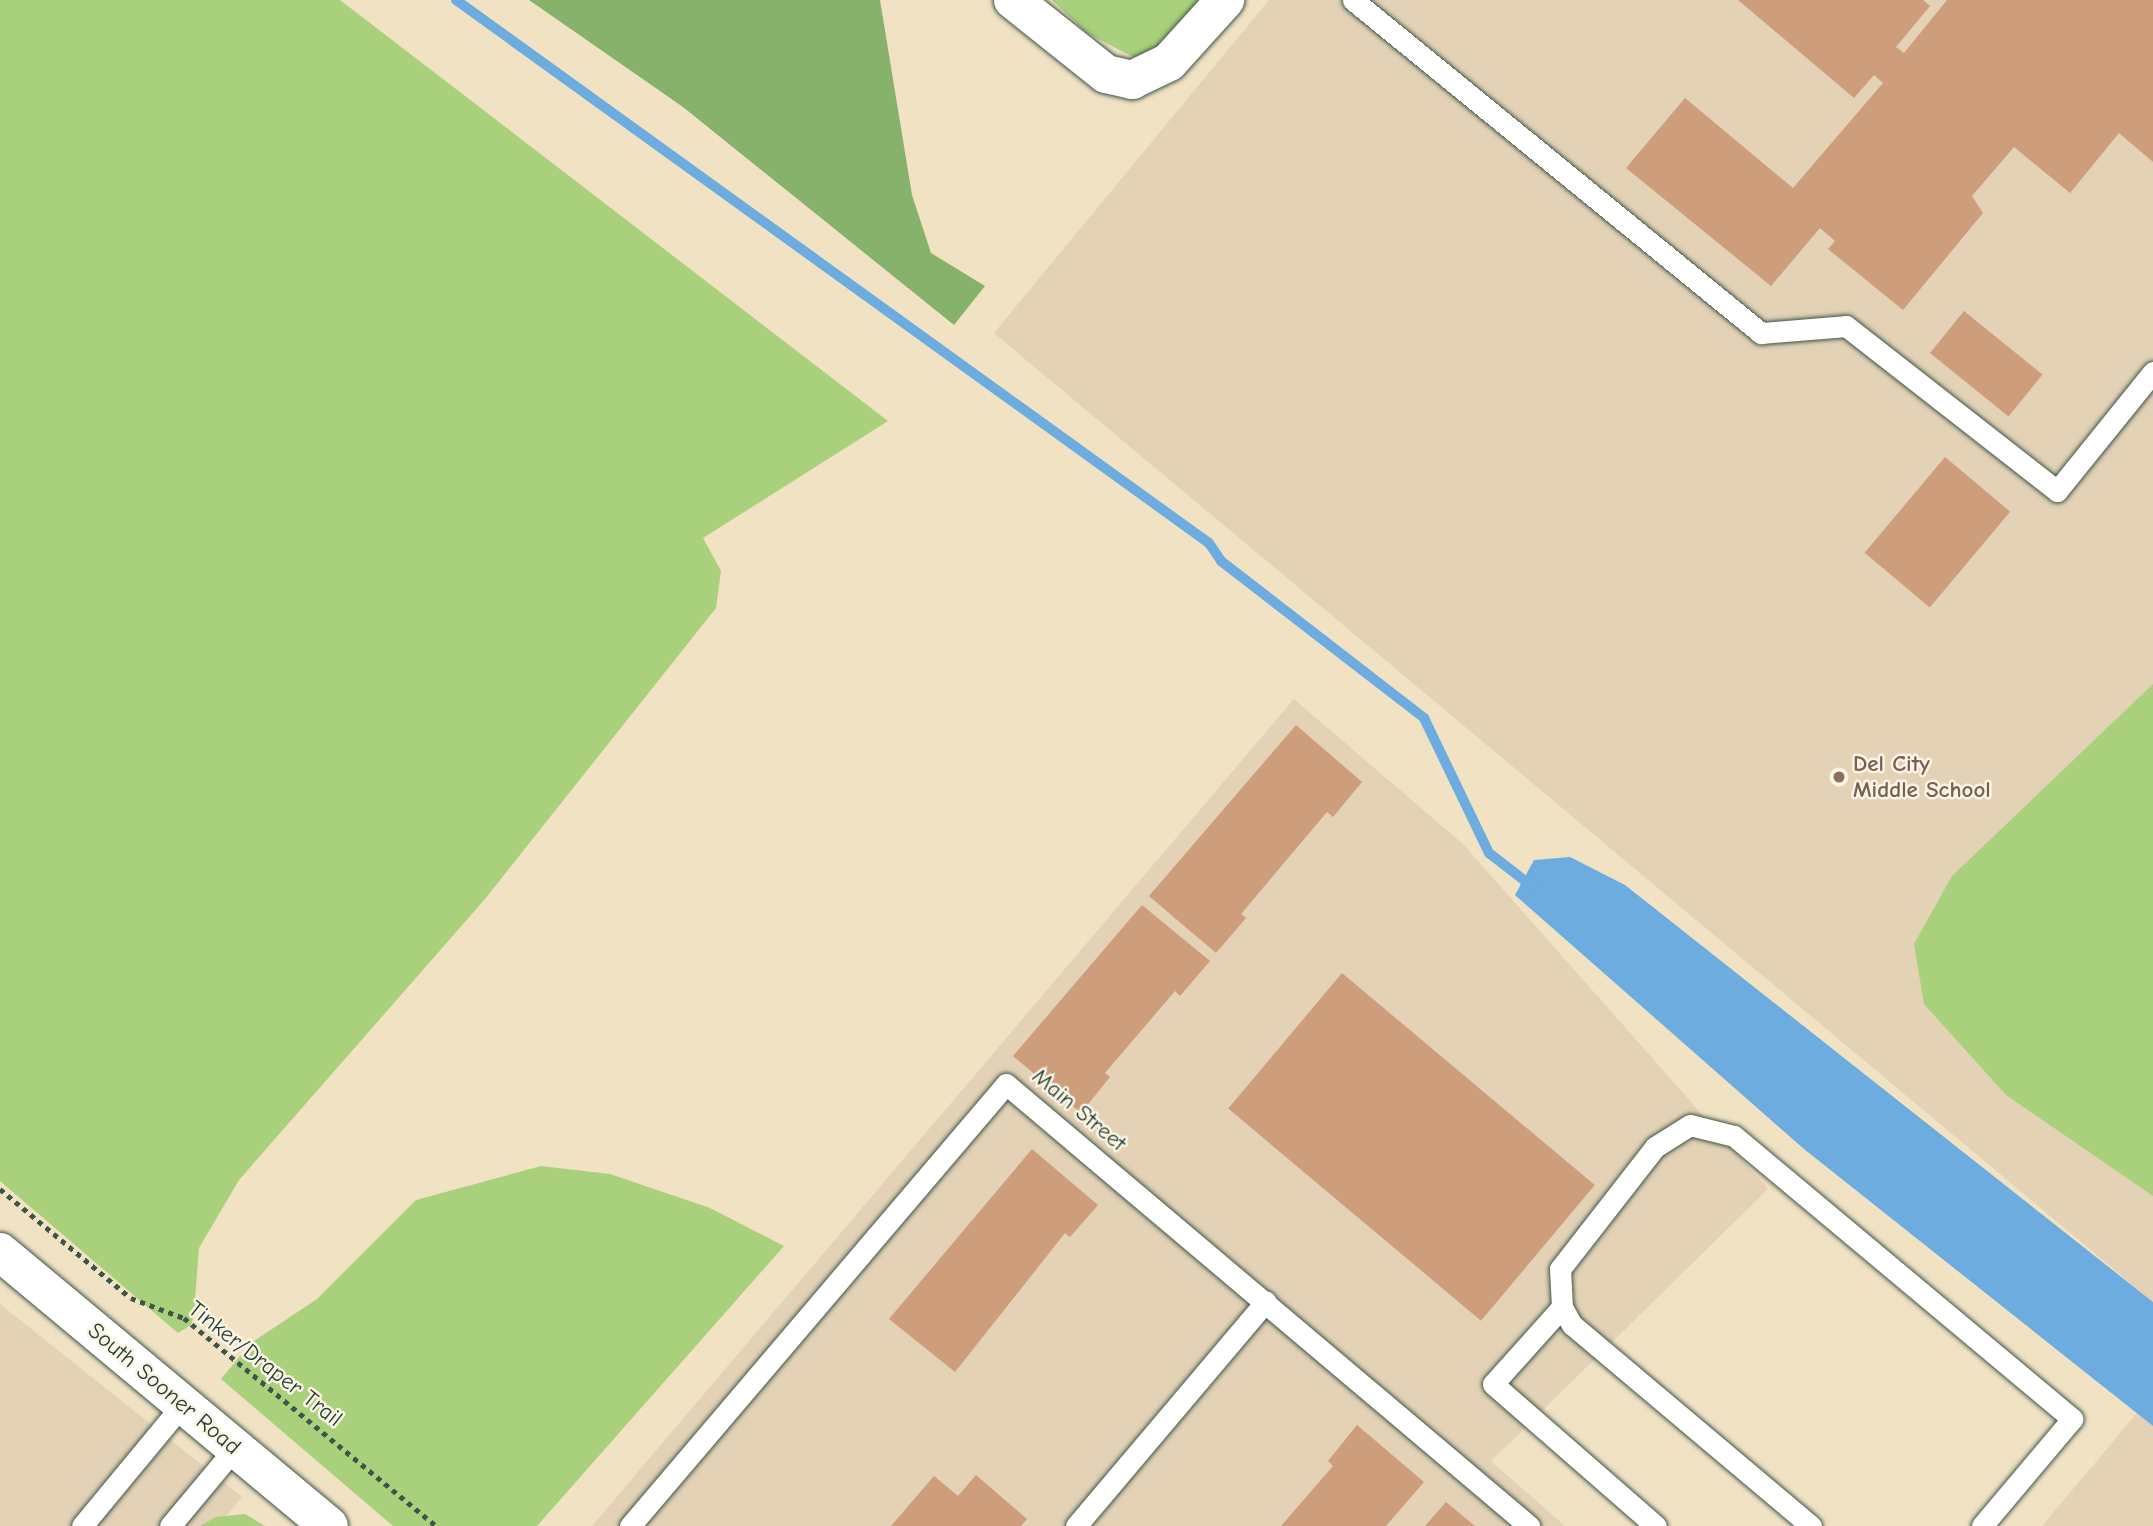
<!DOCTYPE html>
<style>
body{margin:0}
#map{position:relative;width:2153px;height:1526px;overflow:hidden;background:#f1e2c4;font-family:"Comic Neue",sans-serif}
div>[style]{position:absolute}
.built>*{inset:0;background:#e3d2b5}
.green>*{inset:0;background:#a9d07b}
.forest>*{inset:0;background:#86b26b}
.water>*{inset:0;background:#6cacdf}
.stream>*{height:10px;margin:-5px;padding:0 5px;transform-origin:5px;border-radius:5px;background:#6cacdf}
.building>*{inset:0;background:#cd9d7c;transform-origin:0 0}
.path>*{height:4.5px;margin-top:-2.25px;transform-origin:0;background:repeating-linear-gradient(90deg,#3e564a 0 5px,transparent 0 10px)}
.roads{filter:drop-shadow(0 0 2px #3e564a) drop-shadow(0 0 2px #3e564a)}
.lane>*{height:21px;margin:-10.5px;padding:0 10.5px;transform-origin:10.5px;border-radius:10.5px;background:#fff}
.street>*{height:38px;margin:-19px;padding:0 19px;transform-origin:19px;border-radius:19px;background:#fff}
.secondary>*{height:38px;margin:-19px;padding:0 19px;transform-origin:19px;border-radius:19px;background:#fff}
.dots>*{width:19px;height:19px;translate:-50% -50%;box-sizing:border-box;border:4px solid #fcf5e5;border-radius:50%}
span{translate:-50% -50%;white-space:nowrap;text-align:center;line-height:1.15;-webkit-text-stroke:5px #fcf5e5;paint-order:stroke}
.education-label{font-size:23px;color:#785e54;font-weight:700}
.left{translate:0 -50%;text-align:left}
.street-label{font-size:23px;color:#1f3d34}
</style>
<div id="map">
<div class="built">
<div style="clip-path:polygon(1269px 0,2153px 0,2153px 1302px,994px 333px)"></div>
<div style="clip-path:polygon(1294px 699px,1463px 844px,1768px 1189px,1491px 1461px,1565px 1526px,592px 1526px)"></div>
<div style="clip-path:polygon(0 1304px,242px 1497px,218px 1526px,0 1526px)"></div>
<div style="clip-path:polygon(2137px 1413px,2153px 1426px,2153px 1526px,2042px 1526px)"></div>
</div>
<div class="green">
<div style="clip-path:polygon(0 0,340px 0,888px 421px,703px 538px,721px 571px,716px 608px,485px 899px,239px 1180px,199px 1248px,194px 1314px,191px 1325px,178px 1333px,0 1181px)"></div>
<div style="clip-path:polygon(1052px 0,1203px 0,1152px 53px,1133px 57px,1087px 33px)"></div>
<div style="clip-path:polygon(2153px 684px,2153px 1196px,2006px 1095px,1924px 1004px,1914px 944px,1952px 876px)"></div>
<div style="clip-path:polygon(541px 1166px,610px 1174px,710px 1208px,784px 1246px,537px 1526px,393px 1526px,221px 1379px,251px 1343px,317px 1299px,416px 1200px)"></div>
<div style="clip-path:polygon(245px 1514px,265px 1526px,200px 1526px,216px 1517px)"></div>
</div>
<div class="forest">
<div style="clip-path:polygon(529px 0,880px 0,912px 195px,931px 253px,985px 286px,954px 325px,683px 107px)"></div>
</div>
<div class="water">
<div style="clip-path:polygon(1570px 857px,1625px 885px,2153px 1302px,2153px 1426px,1804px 1149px,1515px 895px,1534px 860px)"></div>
</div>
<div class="stream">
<div style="left:456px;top:0;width:928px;rotate:35.8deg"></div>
<div style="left:1209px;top:543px;width:22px;rotate:56deg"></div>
<div style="left:1221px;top:561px;width:257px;rotate:37.7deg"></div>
<div style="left:1424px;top:718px;width:150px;rotate:64.3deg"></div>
<div style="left:1489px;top:853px;width:56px;rotate:37.7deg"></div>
</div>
<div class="building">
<div style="clip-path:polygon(1738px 0,1923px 0,1930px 6px,1896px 47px,1904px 53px,1947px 0,2153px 0,2153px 162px,2119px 133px,2070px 193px,2014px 147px,1972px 196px,1983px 213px,1903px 310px,1828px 249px,1835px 241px,1820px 228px,1771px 286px,1626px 168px,1685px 98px,1793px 188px,1883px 83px,1874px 75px,1854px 98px)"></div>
<div style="left:1964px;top:311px;width:101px;height:54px;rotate:39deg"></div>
<div style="left:1945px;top:457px;width:85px;height:125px;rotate:40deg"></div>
<div style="clip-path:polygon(1296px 725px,1362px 782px,1333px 817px,1327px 812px,1241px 914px,1246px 918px,1216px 953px,1149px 896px)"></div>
<div style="clip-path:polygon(1142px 905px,1210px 961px,1180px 996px,1175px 991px,1105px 1073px,1110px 1077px,1081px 1113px,1013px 1056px)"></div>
<div style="left:1342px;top:973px;width:330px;height:177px;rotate:40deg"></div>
<div style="clip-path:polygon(1032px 1149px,1098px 1205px,1070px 1237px,1065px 1233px,955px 1372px,889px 1319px)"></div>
<div style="clip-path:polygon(1357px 1425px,1424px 1482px,1386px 1526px,1281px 1526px,1333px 1466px,1328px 1461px)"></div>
<div style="clip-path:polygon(976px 1475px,1027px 1519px,1021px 1526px,891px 1526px,934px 1476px,958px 1496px)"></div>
<div style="clip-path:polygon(1446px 1502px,1475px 1526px,1425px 1526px)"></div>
</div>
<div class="path">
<div style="left:0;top:1189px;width:170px;rotate:39.8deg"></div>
<div style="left:131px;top:1298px;width:57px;rotate:20.7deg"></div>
<div style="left:184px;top:1318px;width:327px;rotate:39.5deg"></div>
</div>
<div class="roads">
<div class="lane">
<div style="left:1353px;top:0;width:527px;rotate:39.22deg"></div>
<div style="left:1761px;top:333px;width:85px;rotate:-4.7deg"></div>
<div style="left:1846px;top:326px;width:268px;rotate:38deg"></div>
<div style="left:2057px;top:491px;width:153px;rotate:-51.1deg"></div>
<div style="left:1562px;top:1307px;width:103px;rotate:131.9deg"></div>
<div style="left:1493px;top:1384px;width:216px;rotate:41.1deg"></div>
<div style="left:82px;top:1526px;width:158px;rotate:-50.4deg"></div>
<div style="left:170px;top:1526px;width:102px;rotate:-50.2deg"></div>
<div style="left:630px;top:1526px;width:580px;rotate:-49.61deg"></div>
<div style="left:1006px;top:1084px;width:685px;rotate:40.2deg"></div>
<div style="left:1076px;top:1526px;width:294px;rotate:-49.8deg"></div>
<div style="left:1811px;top:1526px;width:312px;rotate:-139.9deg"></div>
<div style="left:1572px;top:1325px;width:21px;rotate:-119deg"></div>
<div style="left:1562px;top:1307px;width:38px;rotate:-93deg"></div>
<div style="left:1560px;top:1269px;width:155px;rotate:-52.1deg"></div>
<div style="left:1655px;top:1147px;width:41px;rotate:-32.2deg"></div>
<div style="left:1690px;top:1125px;width:45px;rotate:14deg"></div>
<div style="left:1734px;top:1136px;width:441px;rotate:39.9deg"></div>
<div style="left:2072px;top:1419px;width:140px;rotate:130.1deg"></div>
</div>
<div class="street">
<div style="left:1013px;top:0;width:119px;rotate:38.5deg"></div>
<div style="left:1106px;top:74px;width:27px;rotate:13deg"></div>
<div style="left:1132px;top:80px;width:41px;rotate:-25.9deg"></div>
<div style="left:1169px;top:62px;width:84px;rotate:-47.9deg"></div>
</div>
<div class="secondary">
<div style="left:0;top:1252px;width:428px;rotate:39.8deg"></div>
</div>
</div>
<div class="dots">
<div style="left:1839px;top:777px;background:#8d6e63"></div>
</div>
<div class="education-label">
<span class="left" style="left:1853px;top:777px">Del City<br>Middle School</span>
</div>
<div class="street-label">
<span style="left:1079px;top:1110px;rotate:40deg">Main Street</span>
<span style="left:265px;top:1364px;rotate:38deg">Tinker/Draper Trail</span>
<span style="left:164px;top:1389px;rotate:40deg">South Sooner Road</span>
</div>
</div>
